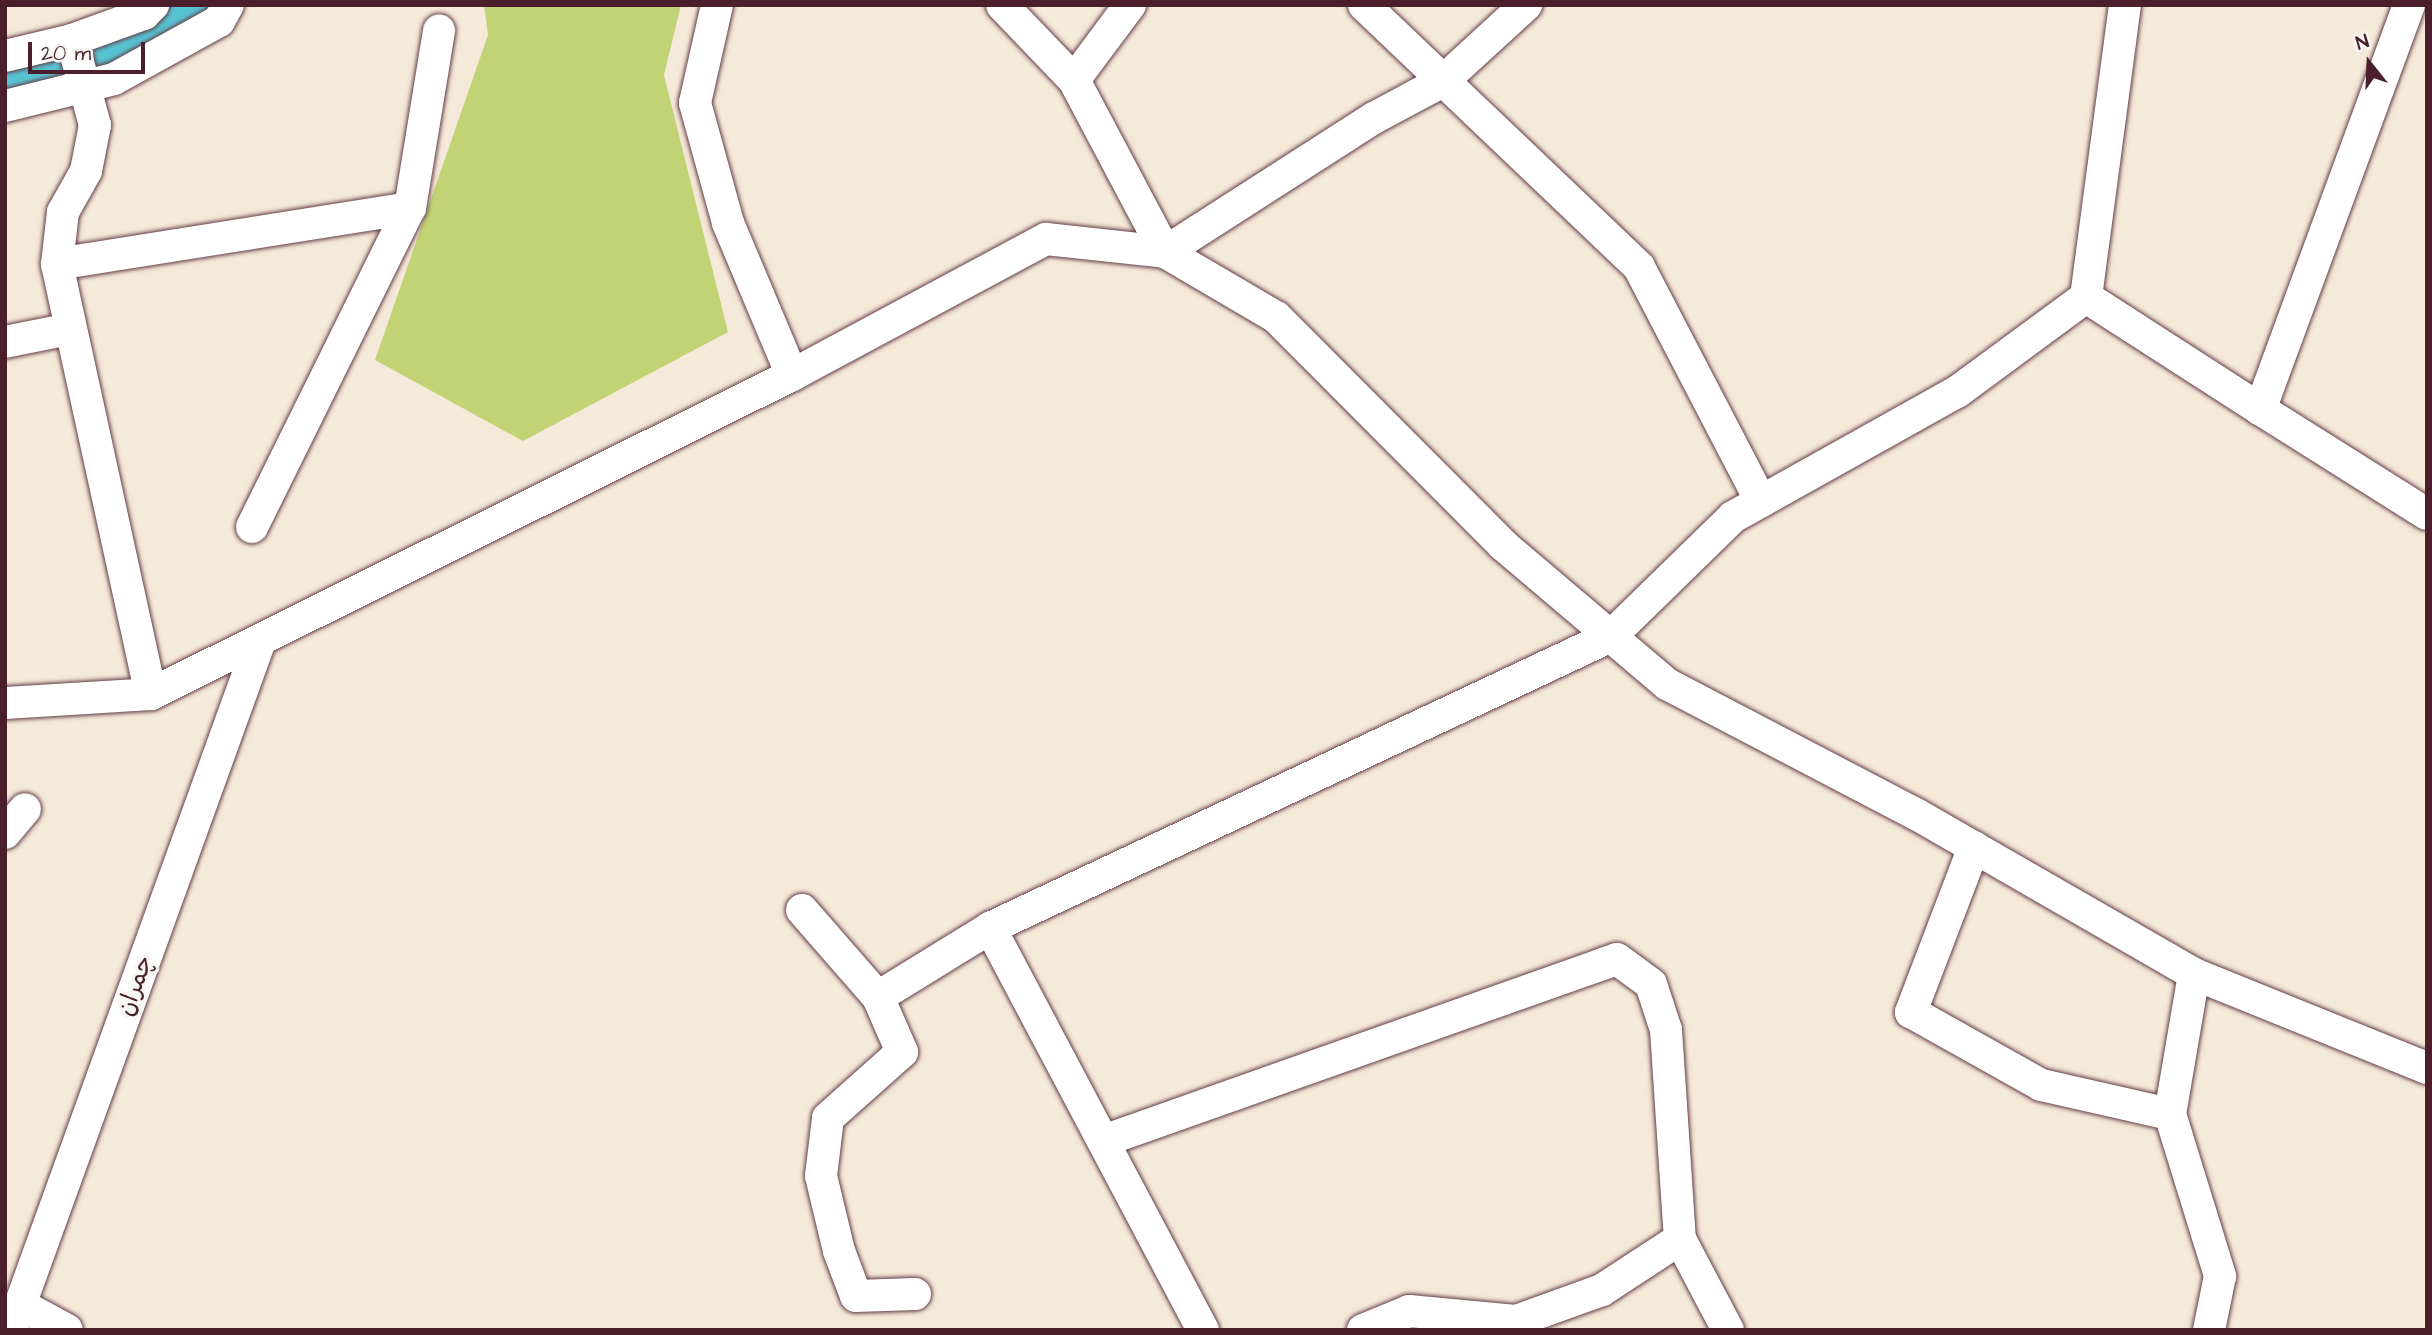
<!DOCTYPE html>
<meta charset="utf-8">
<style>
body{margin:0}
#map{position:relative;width:2432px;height:1335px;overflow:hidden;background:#f5e9d9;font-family:"Architects Daughter","Playpen Sans Arabic",sans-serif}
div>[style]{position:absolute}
.green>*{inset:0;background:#c2d376}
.canal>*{height:40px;margin:-20px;padding:0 20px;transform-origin:20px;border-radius:20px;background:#58c3d3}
.roads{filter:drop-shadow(0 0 2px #643d45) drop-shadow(0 0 2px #643d45)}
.street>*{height:32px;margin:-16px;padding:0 16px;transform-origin:16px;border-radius:16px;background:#fff}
span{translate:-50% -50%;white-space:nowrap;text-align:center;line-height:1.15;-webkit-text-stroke:7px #f6f6f2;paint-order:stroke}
.street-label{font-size:24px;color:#4a1f2b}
.frame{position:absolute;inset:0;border:7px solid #4a1f2b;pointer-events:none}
.north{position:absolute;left:2334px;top:28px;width:70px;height:70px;-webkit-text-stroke:5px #f6f6f2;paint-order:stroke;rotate:342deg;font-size:19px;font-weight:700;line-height:28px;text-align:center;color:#4a1f2b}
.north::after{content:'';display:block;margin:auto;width:24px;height:32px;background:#4a1f2b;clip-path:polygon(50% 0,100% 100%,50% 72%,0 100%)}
.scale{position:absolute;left:28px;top:42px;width:117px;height:32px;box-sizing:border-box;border:4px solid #4a1f2b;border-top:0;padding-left:9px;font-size:21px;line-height:24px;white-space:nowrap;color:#4a1f2b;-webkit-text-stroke:5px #f6f6f2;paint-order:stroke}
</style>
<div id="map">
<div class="green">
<div style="clip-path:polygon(484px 5px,681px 5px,664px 75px,728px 332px,523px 441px,375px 360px,488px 35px)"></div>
</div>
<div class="canal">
<div style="left:5px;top:82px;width:160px;rotate:-15.6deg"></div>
<div style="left:159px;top:39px;width:50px;rotate:-42.6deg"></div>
</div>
<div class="roads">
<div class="street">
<div style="left:717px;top:5px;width:100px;rotate:102.7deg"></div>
<div style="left:695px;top:103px;width:124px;rotate:74.6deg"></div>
<div style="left:728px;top:223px;width:165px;rotate:67.2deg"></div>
<div style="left:1002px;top:5px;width:104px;rotate:46.2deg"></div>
<div style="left:1074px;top:80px;width:195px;rotate:62.1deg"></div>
<div style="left:1364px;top:5px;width:380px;rotate:43.6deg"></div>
<div style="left:1639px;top:267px;width:264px;rotate:62.5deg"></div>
<div style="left:2409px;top:5px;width:431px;rotate:110.2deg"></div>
<div style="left:2260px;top:409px;width:197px;rotate:32.2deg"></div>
<div style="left:72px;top:40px;width:88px;rotate:74.9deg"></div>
<div style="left:95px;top:125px;width:47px;rotate:101.1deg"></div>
<div style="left:86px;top:171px;width:47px;rotate:119.3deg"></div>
<div style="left:63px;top:212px;width:52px;rotate:96.6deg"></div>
<div style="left:57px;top:264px;width:440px;rotate:77.7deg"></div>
<div style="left:5px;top:56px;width:69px;rotate:-13.4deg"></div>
<div style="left:72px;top:40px;width:77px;rotate:-19.9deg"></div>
<div style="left:144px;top:14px;width:13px;rotate:-45deg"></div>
<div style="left:1074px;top:80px;width:94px;rotate:-53.3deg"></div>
<div style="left:5px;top:106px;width:112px;rotate:-13.9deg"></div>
<div style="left:114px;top:79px;width:120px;rotate:-28.9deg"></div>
<div style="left:219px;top:21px;width:18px;rotate:-61deg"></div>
<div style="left:1165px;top:252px;width:248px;rotate:-32.7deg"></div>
<div style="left:1374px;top:118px;width:78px;rotate:-28.2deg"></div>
<div style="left:1443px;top:81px;width:113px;rotate:-42.5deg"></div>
<div style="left:57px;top:264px;width:357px;rotate:-9deg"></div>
<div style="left:2086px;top:297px;width:295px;rotate:-82.4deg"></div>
<div style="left:5px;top:342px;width:66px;rotate:-11.3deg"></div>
<div style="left:252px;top:527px;width:356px;rotate:-63.7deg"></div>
<div style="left:410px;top:208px;width:180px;rotate:-80.7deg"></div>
<div style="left:5px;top:703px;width:146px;rotate:-3.5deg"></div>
<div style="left:151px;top:694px;width:716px;rotate:-26.46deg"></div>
<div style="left:792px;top:375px;width:288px;rotate:-28.2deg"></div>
<div style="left:1046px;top:239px;width:120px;rotate:6.2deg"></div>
<div style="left:1165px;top:252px;width:129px;rotate:30.4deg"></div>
<div style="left:1276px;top:317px;width:322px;rotate:45.1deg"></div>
<div style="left:1503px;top:545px;width:215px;rotate:40.3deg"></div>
<div style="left:1667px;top:684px;width:281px;rotate:27.6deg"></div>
<div style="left:1916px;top:814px;width:321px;rotate:29.9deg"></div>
<div style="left:2194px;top:974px;width:251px;rotate:22deg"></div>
<div style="left:5px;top:833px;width:31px;rotate:-50deg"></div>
<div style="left:1974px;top:847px;width:177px;rotate:110.9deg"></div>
<div style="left:1911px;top:1012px;width:149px;rotate:29.3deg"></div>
<div style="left:2041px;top:1085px;width:132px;rotate:12.7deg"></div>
<div style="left:802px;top:910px;width:116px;rotate:48.9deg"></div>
<div style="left:878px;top:997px;width:60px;rotate:66.4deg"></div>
<div style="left:902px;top:1052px;width:99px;rotate:138.3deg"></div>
<div style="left:828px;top:1118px;width:58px;rotate:96.9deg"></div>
<div style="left:821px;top:1176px;width:77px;rotate:76.5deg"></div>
<div style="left:839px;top:1251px;width:48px;rotate:69.3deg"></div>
<div style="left:856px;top:1296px;width:59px;rotate:-1.9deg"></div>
<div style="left:2194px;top:974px;width:142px;rotate:99.7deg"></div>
<div style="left:2170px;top:1114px;width:170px;rotate:72.8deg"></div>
<div style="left:2220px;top:1276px;width:55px;rotate:101.5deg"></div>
<div style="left:878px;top:997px;width:132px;rotate:-31.6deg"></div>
<div style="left:1103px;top:1141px;width:545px;rotate:-19.5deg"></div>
<div style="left:1617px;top:959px;width:42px;rotate:36.3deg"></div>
<div style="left:1651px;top:984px;width:48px;rotate:71.9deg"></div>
<div style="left:1666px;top:1030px;width:209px;rotate:86.2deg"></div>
<div style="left:1680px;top:1239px;width:103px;rotate:62.2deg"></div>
<div style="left:21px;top:1305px;width:52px;rotate:28.5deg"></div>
<div style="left:11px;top:1330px;width:733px;rotate:-70.13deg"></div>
<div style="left:1203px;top:1330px;width:455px;rotate:-117.9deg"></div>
<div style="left:990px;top:928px;width:686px;rotate:-25.18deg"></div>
<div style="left:1611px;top:636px;width:170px;rotate:-44.3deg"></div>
<div style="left:1733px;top:517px;width:257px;rotate:-29.2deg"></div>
<div style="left:1957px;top:392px;width:160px;rotate:-36.4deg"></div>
<div style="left:2086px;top:297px;width:207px;rotate:32.8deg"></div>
<div style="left:1363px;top:1330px;width:50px;rotate:-22.4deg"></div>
<div style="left:1409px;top:1311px;width:107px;rotate:5.3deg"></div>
<div style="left:1516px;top:1321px;width:91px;rotate:-19.8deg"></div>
<div style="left:1602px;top:1290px;width:93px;rotate:-33.2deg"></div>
</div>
</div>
<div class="street-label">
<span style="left:136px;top:986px;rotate:-70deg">چمران</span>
</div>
<div class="frame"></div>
<div class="north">N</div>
<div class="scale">20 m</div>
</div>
